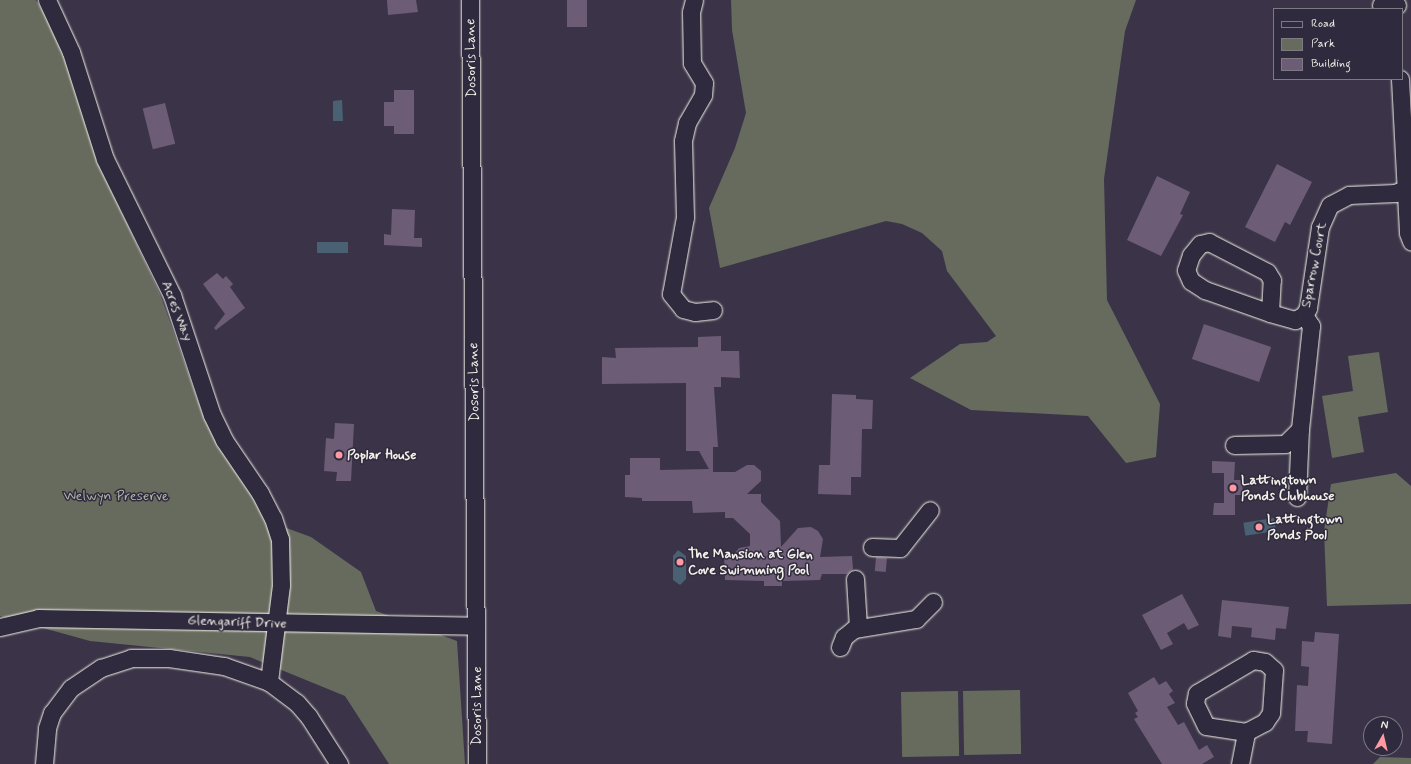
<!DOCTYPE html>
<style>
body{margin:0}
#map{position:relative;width:1411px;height:764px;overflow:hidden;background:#3b3448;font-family:Mynerve,sans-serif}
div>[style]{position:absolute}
.green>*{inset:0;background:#666b5e;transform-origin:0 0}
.water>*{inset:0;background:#496172;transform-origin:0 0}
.building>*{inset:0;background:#6c5c76;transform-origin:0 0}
.roads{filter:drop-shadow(0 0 1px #f4f1e8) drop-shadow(0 0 1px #f4f1e8)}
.minor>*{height:17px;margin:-8.5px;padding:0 8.5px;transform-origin:8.5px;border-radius:8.5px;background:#2f2a3d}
.dots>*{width:11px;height:11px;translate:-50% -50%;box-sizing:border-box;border:2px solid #2f2a3d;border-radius:50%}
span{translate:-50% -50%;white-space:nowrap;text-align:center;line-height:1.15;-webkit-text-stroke:3px #2f2a3d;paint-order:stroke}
.street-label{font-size:14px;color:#f4f1e8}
.poi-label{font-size:14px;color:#f4f1e8;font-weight:700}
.left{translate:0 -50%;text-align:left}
.park-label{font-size:14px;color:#b4b5aa}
.legend{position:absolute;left:1273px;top:8px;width:130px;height:72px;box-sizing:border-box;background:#2f2a3d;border:1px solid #7e7a81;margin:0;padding:5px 7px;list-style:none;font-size:12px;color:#f4f1e8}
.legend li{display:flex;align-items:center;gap:8px;height:20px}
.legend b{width:20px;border:1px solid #7e7a81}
.north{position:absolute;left:1363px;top:716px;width:40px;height:40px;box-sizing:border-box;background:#2f2a3d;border:1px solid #7e7a81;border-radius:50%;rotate:8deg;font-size:11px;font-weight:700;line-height:16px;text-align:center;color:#f4f1e8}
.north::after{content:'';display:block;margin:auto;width:14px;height:18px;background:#ff9aa2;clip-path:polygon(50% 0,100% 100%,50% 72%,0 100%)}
</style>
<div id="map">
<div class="green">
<div style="clip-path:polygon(0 0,36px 0,58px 36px,97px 160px,160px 294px,204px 418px,270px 522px,311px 537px,361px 572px,376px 611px,457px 641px,465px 764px,389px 764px,345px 696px,250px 657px,90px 641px,0 616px)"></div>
<div style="clip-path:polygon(731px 0,1136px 0,1125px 31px,1104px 179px,1107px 300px,1160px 404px,1156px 457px,1126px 463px,1088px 416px,971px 410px,910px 378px,960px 344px,987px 342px,996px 336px,947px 271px,942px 251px,922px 233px,902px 224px,886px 221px,720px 268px,709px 208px,735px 148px,746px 113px,732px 30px)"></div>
<div style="clip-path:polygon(1379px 352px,1388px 412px,1358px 417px,1364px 452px,1332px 458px,1322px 396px,1353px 391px,1348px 356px)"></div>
<div style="clip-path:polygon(1396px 473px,1411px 486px,1411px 604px,1327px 606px,1324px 531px,1331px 484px)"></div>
<div style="left:1020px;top:690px;width:64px;height:57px;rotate:89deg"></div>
<div style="left:958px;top:691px;width:65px;height:57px;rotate:89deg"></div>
<div style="clip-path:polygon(1380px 757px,1411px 758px,1411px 764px,1373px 764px)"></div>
</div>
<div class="water">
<div style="clip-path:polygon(342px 100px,343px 121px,333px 121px,333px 101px)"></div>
<div style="left:317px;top:242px;width:31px;height:11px"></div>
<div style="left:1274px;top:518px;width:13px;height:31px;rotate:81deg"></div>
<div style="clip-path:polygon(678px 550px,686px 556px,686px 579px,680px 585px,673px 580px,673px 556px)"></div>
</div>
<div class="building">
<div style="clip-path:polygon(387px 0,416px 0,418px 12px,388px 15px)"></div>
<div style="left:567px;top:0;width:20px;height:27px"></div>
<div style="clip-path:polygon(394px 90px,414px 90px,414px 134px,394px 134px,394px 126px,384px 126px,384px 102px,394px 102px)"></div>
<div style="left:165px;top:103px;width:42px;height:23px;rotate:76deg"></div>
<div style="clip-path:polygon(1277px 164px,1312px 182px,1290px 225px,1285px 222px,1275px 242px,1245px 227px)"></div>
<div style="clip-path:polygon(1157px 176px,1190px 192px,1180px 214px,1183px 215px,1161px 256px,1127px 240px)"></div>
<div style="clip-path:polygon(392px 209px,415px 210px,414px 238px,422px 238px,422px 247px,384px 245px,384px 234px,391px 235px)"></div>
<div style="clip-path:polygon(217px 273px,223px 279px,226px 276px,233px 284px,230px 287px,245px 308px,216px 330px,214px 328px,225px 314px,203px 284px)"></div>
<div style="left:1204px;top:324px;width:71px;height:37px;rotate:19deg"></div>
<div style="clip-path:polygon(721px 336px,721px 351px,739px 351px,740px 378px,721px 377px,721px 387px,714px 387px,718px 447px,713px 447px,713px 472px,735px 472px,747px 465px,754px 465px,761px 471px,761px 481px,747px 494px,761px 494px,761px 502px,780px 521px,781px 547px,798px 528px,811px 527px,818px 531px,823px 539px,820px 557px,852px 556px,853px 569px,847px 574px,822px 574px,820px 580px,782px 581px,782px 586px,764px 586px,764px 581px,725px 580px,724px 554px,734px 554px,739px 548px,750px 546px,750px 534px,733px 518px,725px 518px,725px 512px,693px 513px,692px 501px,642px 501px,642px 498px,625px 497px,625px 475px,630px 475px,630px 458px,660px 458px,660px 470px,709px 469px,699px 451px,686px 451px,686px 383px,602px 384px,602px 357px,616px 358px,615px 348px,698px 347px,698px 337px)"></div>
<div style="clip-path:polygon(832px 394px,856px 395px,856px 399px,873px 400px,872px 429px,862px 429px,861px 477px,851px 477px,851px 495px,818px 494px,819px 465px,830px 465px)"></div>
<div style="clip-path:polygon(335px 423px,354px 424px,351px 481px,336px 481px,337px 472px,324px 471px,326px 438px,334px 439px)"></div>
<div style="clip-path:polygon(1212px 461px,1235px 462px,1234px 480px,1243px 480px,1242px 495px,1235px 495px,1235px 515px,1213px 515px,1214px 503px,1224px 503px,1224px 473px,1212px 473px)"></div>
<div style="left:876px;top:557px;width:11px;height:14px;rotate:5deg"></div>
<div style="clip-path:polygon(1182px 594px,1199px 625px,1188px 630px,1184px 623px,1167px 633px,1173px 644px,1161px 650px,1142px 615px)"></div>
<div style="clip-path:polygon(1222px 600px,1289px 607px,1286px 629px,1276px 628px,1275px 640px,1251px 637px,1252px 628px,1232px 626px,1231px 638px,1218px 636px)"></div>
<div style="clip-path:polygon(1315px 632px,1339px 634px,1332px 744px,1307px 742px,1308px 731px,1295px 731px,1297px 685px,1308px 686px,1309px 667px,1301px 666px,1302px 641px,1314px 642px)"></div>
<div style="clip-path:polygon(1154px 677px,1159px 685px,1166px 681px,1173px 691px,1169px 694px,1175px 703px,1167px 707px,1178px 725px,1184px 722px,1199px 750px,1207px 745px,1214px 757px,1202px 764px,1162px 764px,1134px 719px,1138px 717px,1135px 713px,1138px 711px,1128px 693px)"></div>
</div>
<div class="roads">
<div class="minor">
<div style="left:47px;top:0;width:57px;rotate:65.2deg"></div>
<div style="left:71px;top:52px;width:112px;rotate:72.4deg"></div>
<div style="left:105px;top:159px;width:152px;rotate:63.8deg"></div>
<div style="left:172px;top:295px;width:126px;rotate:71.6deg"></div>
<div style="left:212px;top:415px;width:28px;rotate:64deg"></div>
<div style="left:224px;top:440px;width:64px;rotate:55.8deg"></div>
<div style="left:260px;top:493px;width:28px;rotate:63deg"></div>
<div style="left:273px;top:518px;width:22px;rotate:72deg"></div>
<div style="left:280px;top:539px;width:46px;rotate:88.8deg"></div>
<div style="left:281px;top:585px;width:98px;rotate:97.1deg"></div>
<div style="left:470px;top:0;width:764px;rotate:89.48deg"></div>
<div style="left:694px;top:0;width:12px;rotate:104deg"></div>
<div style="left:691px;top:12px;width:51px;rotate:88.9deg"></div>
<div style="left:692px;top:63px;width:23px;rotate:59deg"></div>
<div style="left:704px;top:83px;width:12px;rotate:95deg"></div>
<div style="left:703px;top:95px;width:32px;rotate:120deg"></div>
<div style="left:687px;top:123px;width:18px;rotate:103deg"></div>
<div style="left:683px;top:141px;width:76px;rotate:88.5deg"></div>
<div style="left:685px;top:217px;width:78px;rotate:100.3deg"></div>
<div style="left:671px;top:294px;width:19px;rotate:51deg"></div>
<div style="left:683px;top:309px;width:12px;rotate:14deg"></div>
<div style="left:695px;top:312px;width:18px;rotate:-6deg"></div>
<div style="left:1381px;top:5px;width:16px"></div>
<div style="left:1400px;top:79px;width:154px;rotate:87deg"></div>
<div style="left:1408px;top:233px;width:9px;rotate:69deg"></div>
<div style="left:1270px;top:313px;width:33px;rotate:-87deg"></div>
<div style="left:1272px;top:280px;width:9px;rotate:-122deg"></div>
<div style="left:1267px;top:272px;width:65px;rotate:-152.7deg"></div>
<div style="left:1209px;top:242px;width:9px;rotate:167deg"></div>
<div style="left:1200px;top:244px;width:14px;rotate:129deg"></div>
<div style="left:1191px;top:255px;width:16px;rotate:108deg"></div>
<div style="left:1186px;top:270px;width:12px;rotate:66deg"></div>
<div style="left:1191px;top:281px;width:17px;rotate:33deg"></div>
<div style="left:1205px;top:290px;width:69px;rotate:19.5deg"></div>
<div style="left:1270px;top:313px;width:26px;rotate:16deg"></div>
<div style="left:1295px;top:320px;width:10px;rotate:-29deg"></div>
<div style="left:1304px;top:315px;width:8px;rotate:-60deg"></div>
<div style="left:1308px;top:308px;width:82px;rotate:-81.6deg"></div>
<div style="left:1320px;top:227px;width:24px;rotate:-66deg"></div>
<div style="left:1330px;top:205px;width:21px;rotate:-28deg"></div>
<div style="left:1349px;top:195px;width:46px;rotate:-2.5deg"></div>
<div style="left:1395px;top:193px;width:17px;rotate:-21deg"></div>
<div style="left:1234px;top:445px;width:51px;rotate:-1.1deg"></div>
<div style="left:1285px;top:444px;width:21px;rotate:-45deg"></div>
<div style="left:1300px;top:429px;width:104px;rotate:-83.9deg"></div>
<div style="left:1311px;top:326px;width:13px;rotate:-122deg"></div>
<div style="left:1297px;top:497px;width:68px;rotate:-87.5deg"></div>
<div style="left:872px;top:547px;width:28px;rotate:2deg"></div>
<div style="left:900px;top:548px;width:48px;rotate:-51.7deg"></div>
<div style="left:855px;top:579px;width:48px;rotate:86.4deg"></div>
<div style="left:0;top:627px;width:39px;rotate:-13deg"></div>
<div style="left:38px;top:618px;width:438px;rotate:1deg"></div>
<div style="left:840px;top:647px;width:11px;rotate:-68deg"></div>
<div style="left:844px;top:637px;width:13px;rotate:-39deg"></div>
<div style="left:854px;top:629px;width:63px;rotate:-9.2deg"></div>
<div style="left:916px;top:619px;width:24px;rotate:-45deg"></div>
<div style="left:1253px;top:660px;width:12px;rotate:9deg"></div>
<div style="left:1265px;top:662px;width:12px;rotate:42deg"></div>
<div style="left:1274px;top:670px;width:43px;rotate:94deg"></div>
<div style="left:1271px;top:713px;width:11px;rotate:124deg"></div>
<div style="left:1265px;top:722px;width:21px;rotate:152deg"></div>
<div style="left:1246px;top:732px;width:40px;rotate:-171.5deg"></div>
<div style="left:1206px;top:726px;width:25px;rotate:-116deg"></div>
<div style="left:1195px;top:703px;width:10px;rotate:-79deg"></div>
<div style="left:1197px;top:693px;width:65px;rotate:-30.5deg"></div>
<div style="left:44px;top:764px;width:36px;rotate:-85deg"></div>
<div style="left:47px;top:728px;width:16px;rotate:-72deg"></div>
<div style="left:52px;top:713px;width:31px;rotate:-53deg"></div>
<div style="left:71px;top:688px;width:36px;rotate:-34deg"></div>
<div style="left:101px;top:668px;width:32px;rotate:-18deg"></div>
<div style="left:131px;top:658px;width:38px"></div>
<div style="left:169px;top:658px;width:56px;rotate:8.3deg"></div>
<div style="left:224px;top:666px;width:48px;rotate:19.6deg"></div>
<div style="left:269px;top:682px;width:35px;rotate:37deg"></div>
<div style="left:297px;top:703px;width:18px;rotate:49deg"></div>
<div style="left:309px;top:717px;width:56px;rotate:57.4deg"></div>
<div style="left:1240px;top:764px;width:33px;rotate:-79deg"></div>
</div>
</div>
<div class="dots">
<div style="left:339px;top:455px;background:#ff9aa2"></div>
<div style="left:1233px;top:488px;background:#ff9aa2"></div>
<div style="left:1259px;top:527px;background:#ff9aa2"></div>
<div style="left:680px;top:562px;background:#ff9aa2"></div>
</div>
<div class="street-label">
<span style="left:471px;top:58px;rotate:-91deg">Dosoris Lane</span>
<span style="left:1314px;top:265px;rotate:-79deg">Sparrow Court</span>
<span style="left:177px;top:311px;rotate:69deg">Acres Way</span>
<span style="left:474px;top:382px;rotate:-91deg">Dosoris Lane</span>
<span style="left:237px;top:622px;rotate:2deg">Glengariff Drive</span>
<span style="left:477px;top:706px;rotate:-90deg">Dosoris Lane</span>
</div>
<div class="poi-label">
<span class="left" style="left:347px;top:455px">Poplar House</span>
<span class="left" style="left:1241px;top:488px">Lattingtown<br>Ponds Clubhouse</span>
<span class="left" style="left:1267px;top:527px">Lattingtown<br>Ponds Pool</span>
<span class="left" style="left:688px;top:562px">The Mansion at Glen<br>Cove Swimming Pool</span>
</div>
<div class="park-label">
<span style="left:116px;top:496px">Welwyn Preserve</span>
</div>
<ul class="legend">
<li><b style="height:5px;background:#2f2a3d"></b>Road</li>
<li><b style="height:11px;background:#666b5e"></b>Park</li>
<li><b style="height:11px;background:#6c5c76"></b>Building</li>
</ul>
<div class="north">N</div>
</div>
